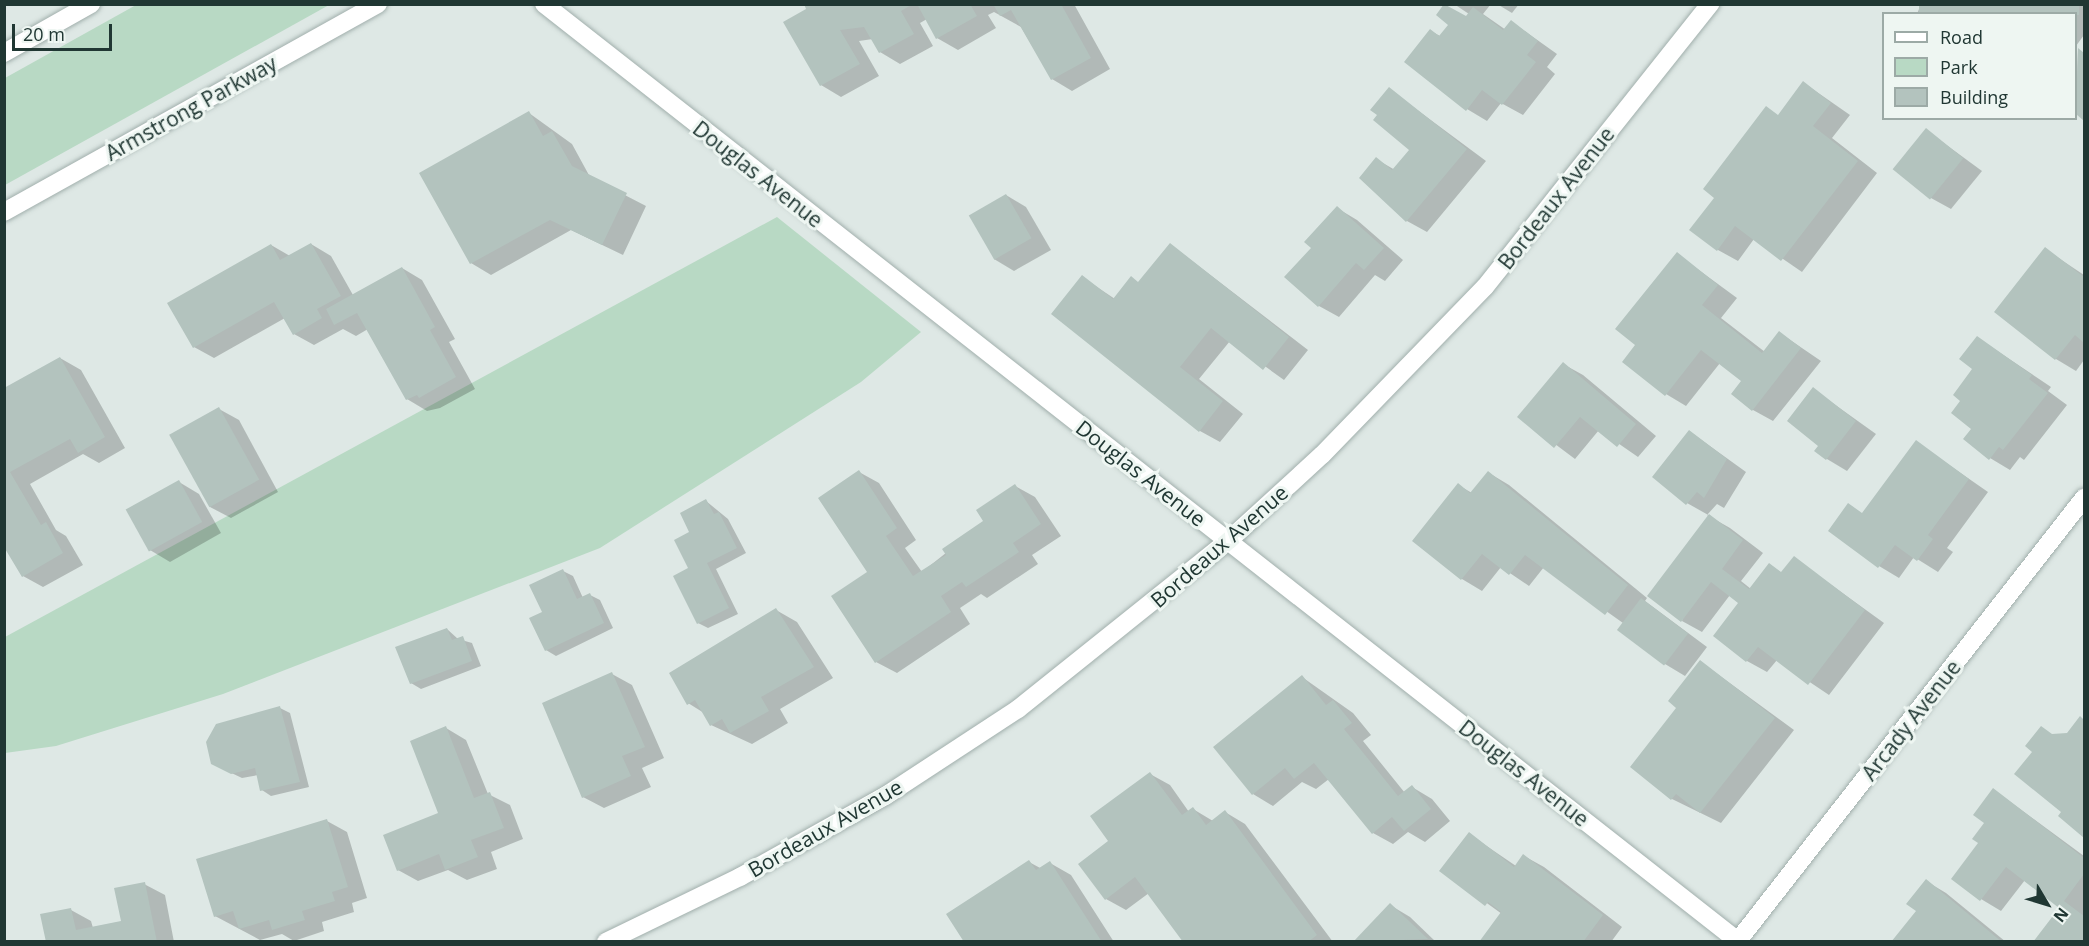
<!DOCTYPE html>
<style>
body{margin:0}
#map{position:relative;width:2089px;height:946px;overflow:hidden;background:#dee8e5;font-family:"Open Sans",sans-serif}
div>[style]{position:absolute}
.green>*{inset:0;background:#b8d9c4}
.shadow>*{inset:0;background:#0003}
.building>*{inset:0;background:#b3c3be;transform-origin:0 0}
.roads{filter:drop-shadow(0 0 2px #a1afac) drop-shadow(0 0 2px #a1afac)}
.minor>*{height:18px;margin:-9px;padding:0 9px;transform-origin:9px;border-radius:9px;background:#fff}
.tertiary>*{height:18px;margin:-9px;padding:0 9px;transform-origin:9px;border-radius:9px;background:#fff}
span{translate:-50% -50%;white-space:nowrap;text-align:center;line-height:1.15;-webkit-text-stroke:6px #eef6f2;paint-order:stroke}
.street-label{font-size:21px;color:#203733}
.frame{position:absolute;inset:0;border:6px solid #203733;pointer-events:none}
.legend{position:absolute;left:1882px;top:12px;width:195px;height:108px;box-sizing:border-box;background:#eef6f2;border:2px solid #9caaa6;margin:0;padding:8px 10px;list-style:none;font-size:18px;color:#203733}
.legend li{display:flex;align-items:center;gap:12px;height:30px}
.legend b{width:30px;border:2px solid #9caaa6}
.north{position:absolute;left:2017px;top:874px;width:60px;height:60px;-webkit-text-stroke:4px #eef6f2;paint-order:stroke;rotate:128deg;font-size:16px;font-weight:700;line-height:24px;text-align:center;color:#203733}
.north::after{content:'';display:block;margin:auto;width:21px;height:27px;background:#203733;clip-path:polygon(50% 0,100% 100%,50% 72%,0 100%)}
.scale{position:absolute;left:12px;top:24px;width:100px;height:27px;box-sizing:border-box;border:3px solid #203733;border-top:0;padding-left:8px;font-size:18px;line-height:21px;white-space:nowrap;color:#203733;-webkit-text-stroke:4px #eef6f2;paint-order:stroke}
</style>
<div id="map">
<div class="green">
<div style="clip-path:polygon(136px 5px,329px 5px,5px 185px,5px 78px)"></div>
<div style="clip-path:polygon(777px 217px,921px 332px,861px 382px,600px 548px,223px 694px,56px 746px,5px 753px,5px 637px)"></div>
</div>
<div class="shadow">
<div style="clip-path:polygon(806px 4px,1074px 4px,1110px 69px,1072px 91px,1052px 79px,1021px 27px,994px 12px,988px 15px,996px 28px,958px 50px,937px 38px,927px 19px,920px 23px,933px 46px,900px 64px,880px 52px,873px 39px,859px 41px,879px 76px,841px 97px,821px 85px)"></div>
<div style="clip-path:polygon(1454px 4px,1491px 4px,1483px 14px,1506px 30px,1512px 22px,1557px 54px,1547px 67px,1555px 74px,1523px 115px,1501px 103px,1487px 121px,1467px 109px,1431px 31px,1440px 36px,1467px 17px,1469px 14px)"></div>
<div style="clip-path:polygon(1497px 4px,1519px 4px,1512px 13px)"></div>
<div style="clip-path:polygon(1921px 4px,2084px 4px,2084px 35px,2076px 46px,2076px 14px,1917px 14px)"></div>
<div style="clip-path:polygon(2078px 50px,2084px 53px,2084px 119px,2076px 112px)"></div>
<div style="clip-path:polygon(1804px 83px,1850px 115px,1832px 138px,1877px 173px,1802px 272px,1754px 239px,1738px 261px,1718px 250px,1716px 198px)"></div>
<div style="clip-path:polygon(1389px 89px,1486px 161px,1427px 232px,1407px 221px,1376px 159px,1395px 170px,1412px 149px)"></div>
<div style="clip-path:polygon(529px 113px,572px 144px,590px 177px,646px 206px,623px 255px,571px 230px,491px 275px,471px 263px)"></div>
<div style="clip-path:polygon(1926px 130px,1982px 171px,1951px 209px,1931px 198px)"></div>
<div style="clip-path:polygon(1006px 195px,1026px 207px,1051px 250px,1014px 271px,994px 259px)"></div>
<div style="clip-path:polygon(1337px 208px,1357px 220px,1403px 260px,1385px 281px,1375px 275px,1339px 317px,1319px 306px,1313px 248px)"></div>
<div style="clip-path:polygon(311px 244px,331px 256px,353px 295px,402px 268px,422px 280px,455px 339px,449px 342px,475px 389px,440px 408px,427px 411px,407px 399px,368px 329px,356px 336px,343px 329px,314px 345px,294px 334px,285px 318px,214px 358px,194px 347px,271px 245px,290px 256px)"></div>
<div style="clip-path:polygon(1170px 244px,1308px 350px,1284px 380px,1230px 341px,1199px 379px,1243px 414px,1220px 442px,1200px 431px,1082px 277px,1115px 299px,1139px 283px)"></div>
<div style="clip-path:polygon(2045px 249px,2084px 275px,2084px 360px,2076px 371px,2056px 359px)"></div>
<div style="clip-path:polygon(1677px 254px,1737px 298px,1721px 318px,1765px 352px,1780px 333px,1821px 361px,1773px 421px,1753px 410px,1743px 381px,1720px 363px,1686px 406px,1666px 394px,1637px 345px)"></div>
<div style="clip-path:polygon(1978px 338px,2051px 387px,2048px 391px,2067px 405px,2024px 460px,2020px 457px,2010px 470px,1990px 458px,1962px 400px,1974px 368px)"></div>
<div style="clip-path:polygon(60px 358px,81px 370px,125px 448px,99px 463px,83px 454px,30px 484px,56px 530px,66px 536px,83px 565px,43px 587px,23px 576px,4px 544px,4px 390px)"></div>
<div style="clip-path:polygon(1563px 364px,1583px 375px,1656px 436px,1638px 457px,1599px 430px,1575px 459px,1519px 417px)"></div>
<div style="clip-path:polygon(1813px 389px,1876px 434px,1847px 471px,1827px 459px,1820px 445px)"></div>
<div style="clip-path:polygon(219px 409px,239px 420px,278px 492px,231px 518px,210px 507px)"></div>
<div style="clip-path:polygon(1689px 431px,1746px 472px,1724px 508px,1717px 504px,1707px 515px,1730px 528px,1763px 553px,1741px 581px,1751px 589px,1769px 565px,1782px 573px,1794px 558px,1884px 623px,1829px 695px,1777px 660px,1767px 672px,1747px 661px,1740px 603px,1730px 595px,1702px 632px,1682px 621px,1710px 516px,1687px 503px)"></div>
<div style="clip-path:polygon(1916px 442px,1988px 492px,1947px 548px,1953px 552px,1938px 572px,1914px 557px,1899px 578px,1879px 566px,1863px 514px)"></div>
<div style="clip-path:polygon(859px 472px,879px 483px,916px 540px,905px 548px,922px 572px,986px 521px,1015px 486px,1035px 497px,1061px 536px,1032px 555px,1038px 564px,987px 598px,981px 594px,960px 608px,970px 624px,897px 673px,876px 662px)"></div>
<div style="clip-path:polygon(1489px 473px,1509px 485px,1647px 598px,1645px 601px,1707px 647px,1685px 676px,1665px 664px,1623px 623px,1544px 567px,1529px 586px,1501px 567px,1482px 591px,1462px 579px,1458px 485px,1472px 493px)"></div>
<div style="clip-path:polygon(179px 482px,199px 494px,221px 533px,170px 562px,150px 550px)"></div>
<div style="clip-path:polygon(706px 501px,728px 519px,746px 553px,716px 569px,738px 614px,708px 628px,698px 623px,690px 569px)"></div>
<div style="clip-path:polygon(563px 571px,573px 576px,583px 598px,590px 595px,600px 600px,613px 628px,556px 656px,546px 650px,544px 613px)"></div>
<div style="clip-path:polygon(776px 610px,797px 622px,833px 678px,780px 709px,788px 723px,752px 744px,711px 725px,704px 713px,688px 703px)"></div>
<div style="clip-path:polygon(447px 629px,458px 639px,472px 643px,481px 666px,421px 689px,411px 683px)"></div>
<div style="clip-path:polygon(1701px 662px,1794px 730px,1721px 823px,1672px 799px,1632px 767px,1678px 707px)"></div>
<div style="clip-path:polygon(612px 674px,632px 685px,664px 758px,642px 768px,651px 787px,604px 808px,583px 797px)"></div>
<div style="clip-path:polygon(1302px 677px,1353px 713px,1371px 735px,1363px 741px,1405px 793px,1412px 787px,1432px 799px,1450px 821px,1425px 842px,1408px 832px,1393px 844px,1373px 833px,1329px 779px,1316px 789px,1302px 782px,1273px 806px,1253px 794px)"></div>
<div style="clip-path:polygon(280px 708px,290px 713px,309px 787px,271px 796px,262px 790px,258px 775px,242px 778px,223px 769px)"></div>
<div style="clip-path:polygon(2080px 718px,2084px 721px,2084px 836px,2060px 816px,2063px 811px,2055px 736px,2068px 735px)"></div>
<div style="clip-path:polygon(446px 728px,466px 740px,488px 794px,510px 805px,523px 839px,491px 852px,497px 869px,467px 880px,448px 870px,418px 881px,398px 870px,440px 814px)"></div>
<div style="clip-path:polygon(1150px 774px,1170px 785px,1189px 812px,1193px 809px,1213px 821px,1225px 812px,1245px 824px,1333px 942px,1184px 942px,1149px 893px,1126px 910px,1106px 899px,1110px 842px)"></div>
<div style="clip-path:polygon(1994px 790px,2084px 856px,2084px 942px,2035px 942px,2061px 908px,2025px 880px,2001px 911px,1981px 899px,1980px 843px)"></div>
<div style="clip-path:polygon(327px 821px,347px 832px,367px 898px,352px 903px,354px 912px,322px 922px,324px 931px,294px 941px,282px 934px,260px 940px,215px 916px)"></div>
<div style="clip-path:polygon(1469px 834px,1516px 866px,1524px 856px,1544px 867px,1622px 927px,1611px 942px,1480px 942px,1502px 914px,1441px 870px)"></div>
<div style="clip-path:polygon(1029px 862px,1042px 869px,1050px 863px,1071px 875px,1114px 942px,966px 942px)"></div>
<div style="clip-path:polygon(1926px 881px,1946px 893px,2006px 942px,1894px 942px,1918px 910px)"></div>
<div style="clip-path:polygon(144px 884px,165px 895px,174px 942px,47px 942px,71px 910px,91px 921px,93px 928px,123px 922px)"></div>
<div style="clip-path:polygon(1390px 905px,1410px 917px,1436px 942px,1355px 942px)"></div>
</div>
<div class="building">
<div style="clip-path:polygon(804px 4px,913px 4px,901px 11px,914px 34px,879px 53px,864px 27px,840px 30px,860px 64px,820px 86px,783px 22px,806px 9px)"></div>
<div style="clip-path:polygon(917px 4px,970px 4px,977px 16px,936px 39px)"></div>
<div style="clip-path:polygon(993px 4px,1061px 4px,1091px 58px,1051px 80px,1011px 10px,1000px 16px)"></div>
<div style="clip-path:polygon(1444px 4px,1466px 16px,1473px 7px,1503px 30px,1511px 20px,1538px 41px,1527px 55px,1536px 62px,1502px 105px,1482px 90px,1466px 111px,1404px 62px,1430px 29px,1439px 36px,1448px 25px,1436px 15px)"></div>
<div style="left:1919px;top:4px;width:160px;height:11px"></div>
<div style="clip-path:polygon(2078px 48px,2084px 53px,2084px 121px,2076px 114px)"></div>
<div style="clip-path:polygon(1803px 81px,1831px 103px,1813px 126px,1858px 161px,1781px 261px,1735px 226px,1717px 251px,1689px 230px,1714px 198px,1703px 189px,1766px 106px,1778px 115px)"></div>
<div style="clip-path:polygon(1389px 87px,1467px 149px,1406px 222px,1359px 178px,1376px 157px,1392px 170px,1409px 150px,1373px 120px,1377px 115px,1370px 110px)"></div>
<div style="clip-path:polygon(529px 111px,543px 136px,552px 131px,572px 166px,627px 193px,602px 245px,550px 220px,470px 264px,419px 173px)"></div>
<div style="left:1926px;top:128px;width:48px;height:53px;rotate:39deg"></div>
<div style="left:1006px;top:194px;width:51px;height:43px;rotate:60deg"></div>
<div style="clip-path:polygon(1337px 206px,1384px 248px,1364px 270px,1356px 263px,1318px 307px,1284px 277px,1311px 248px,1304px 242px)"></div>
<div style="clip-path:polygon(311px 243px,341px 296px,317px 309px,322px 318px,293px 335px,274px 302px,193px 348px,167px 303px,271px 244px,280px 260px)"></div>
<div style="clip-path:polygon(1170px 243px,1289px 337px,1263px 370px,1211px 328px,1180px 367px,1223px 401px,1199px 432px,1051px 314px,1082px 275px,1113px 299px,1131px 276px,1138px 282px)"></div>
<div style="clip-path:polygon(2045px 247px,2084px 277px,2084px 343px,2075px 335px,2055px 360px,1994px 312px)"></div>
<div style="clip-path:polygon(1677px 252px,1718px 285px,1702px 305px,1762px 353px,1779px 331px,1801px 348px,1752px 411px,1731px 394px,1741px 381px,1701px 350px,1665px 396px,1622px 362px,1635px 345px,1615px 329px)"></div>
<div style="clip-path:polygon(402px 267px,435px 327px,430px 330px,456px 377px,419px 398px,417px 395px,406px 400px,357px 313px,334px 325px,326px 309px)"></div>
<div style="clip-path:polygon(1977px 336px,2032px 375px,2029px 379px,2048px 393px,2003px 450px,1999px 447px,1989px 460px,1963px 439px,1971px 429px,1951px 413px,1960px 401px,1953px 395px,1972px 369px,1959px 359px)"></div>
<div style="clip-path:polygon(60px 357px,105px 437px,78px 453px,70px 439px,10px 472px,41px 525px,46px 522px,63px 553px,22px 577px,4px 547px,4px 388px)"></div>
<div style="clip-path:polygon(1563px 362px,1636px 424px,1617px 447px,1580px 417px,1554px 448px,1517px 417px)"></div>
<div style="clip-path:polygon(1813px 387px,1856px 421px,1826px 460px,1814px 451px,1818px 446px,1787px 421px)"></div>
<div style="left:219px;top:407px;width:83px;height:57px;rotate:61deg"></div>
<div style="clip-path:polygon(1689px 430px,1727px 459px,1704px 498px,1697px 492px,1686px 505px,1652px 477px)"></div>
<div style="clip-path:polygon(1916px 440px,1969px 479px,1928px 535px,1933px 539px,1917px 561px,1895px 545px,1878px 568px,1828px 531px,1848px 503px,1862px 513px)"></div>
<div style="clip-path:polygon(859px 470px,897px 528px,886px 536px,913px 576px,946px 555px,942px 549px,983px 521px,976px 510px,1015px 484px,1041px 524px,1013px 543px,1019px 552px,966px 587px,962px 582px,941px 596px,951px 612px,875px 663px,831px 596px,867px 572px,818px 498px)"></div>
<div style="clip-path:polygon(1488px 471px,1628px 585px,1605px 615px,1525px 555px,1509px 575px,1482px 554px,1461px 580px,1412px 541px,1458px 483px,1470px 493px)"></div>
<div style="left:179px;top:480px;width:48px;height:61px;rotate:61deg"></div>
<div style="clip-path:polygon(706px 499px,714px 514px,719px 512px,737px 548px,707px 563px,729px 608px,697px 624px,673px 576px,688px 568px,674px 540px,689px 532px,680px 513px)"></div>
<div style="clip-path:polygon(1709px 514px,1743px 540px,1722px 569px,1749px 589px,1769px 563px,1781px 572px,1794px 556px,1865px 610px,1808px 685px,1758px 647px,1746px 662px,1713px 636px,1738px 603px,1711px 582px,1681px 622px,1647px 596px)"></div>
<div style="clip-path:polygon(563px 569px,577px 599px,590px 593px,604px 623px,545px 651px,529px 618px,542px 612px,529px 585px)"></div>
<div style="left:1641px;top:598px;width:59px;height:40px;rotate:37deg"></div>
<div style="clip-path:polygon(776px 608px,814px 667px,761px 697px,769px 711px,730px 733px,722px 719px,710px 726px,695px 700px,687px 705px,669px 673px)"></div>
<div style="clip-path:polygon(447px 628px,452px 640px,463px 636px,472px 661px,410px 684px,395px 647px)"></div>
<div style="clip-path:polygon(1700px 660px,1775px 718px,1700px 813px,1676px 794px,1671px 800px,1630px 767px,1676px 708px,1668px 701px)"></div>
<div style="clip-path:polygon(612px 672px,645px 747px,622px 756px,631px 776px,582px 798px,542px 703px)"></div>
<div style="clip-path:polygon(1302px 675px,1326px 705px,1333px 700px,1352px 723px,1344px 729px,1398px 796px,1412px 785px,1431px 809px,1404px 831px,1392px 817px,1372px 834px,1314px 763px,1294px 779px,1285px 768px,1252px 795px,1213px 747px)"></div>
<div style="clip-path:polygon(280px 706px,300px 782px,260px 791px,255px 768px,231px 774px,211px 764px,206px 742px,216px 724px)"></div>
<div style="clip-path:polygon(2080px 716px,2084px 720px,2084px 838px,2058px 816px,2061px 812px,2014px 774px,2032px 752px,2025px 746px,2041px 726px,2052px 734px,2067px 733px)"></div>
<div style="clip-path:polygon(446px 726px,474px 798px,490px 792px,504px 828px,471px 840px,478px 857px,445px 870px,439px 854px,397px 871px,383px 835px,438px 813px,410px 741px)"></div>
<div style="clip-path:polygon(1150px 772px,1182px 815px,1193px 807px,1206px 825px,1225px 810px,1317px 935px,1308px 942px,1183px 942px,1135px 877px,1105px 900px,1078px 864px,1108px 841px,1090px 816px)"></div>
<div style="clip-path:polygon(1993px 788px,2084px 858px,2084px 874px,2064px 901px,2084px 916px,2084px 942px,2033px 942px,2059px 908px,2006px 867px,1980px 901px,1951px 879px,1978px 843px,1972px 839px,1984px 823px,1973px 815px)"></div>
<div style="clip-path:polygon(327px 819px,348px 887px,332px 892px,335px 901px,302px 911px,305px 920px,272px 930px,269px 920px,239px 929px,233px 911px,214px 917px,196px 859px)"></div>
<div style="clip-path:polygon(1469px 832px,1514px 867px,1523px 854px,1603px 915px,1583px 942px,1479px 942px,1501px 912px,1488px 902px,1485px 906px,1439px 871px)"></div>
<div style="clip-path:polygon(1029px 860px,1036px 870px,1050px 861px,1102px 942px,964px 942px,946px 914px)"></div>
<div style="clip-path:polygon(1926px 879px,2002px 942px,1891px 942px,1916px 911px,1906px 904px)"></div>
<div style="clip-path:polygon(145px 882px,157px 942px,46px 942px,40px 914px,71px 908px,76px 930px,121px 921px,114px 888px)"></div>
<div style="clip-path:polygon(1390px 903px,1428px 939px,1353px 942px)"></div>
</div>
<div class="roads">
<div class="minor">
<div style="left:606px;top:942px;width:149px;rotate:-25.9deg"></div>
<div style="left:740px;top:877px;width:166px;rotate:-29.2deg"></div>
<div style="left:885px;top:796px;width:159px;rotate:-33.2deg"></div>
<div style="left:1018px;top:709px;width:269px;rotate:-38.7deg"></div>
<div style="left:1737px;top:942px;width:564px;rotate:-51.99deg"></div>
</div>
<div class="tertiary">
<div style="left:544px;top:4px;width:1519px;rotate:38.13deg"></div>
<div style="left:4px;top:53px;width:100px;rotate:-29.4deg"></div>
<div style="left:4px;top:212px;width:428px;rotate:-29.1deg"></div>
<div style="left:1228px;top:541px;width:127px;rotate:-42.5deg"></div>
<div style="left:1322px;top:455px;width:234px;rotate:-45.9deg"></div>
<div style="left:1485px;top:287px;width:362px;rotate:-51.5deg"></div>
</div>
</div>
<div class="street-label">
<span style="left:191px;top:108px;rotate:-29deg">Armstrong Parkway</span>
<span style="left:758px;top:174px;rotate:38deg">Douglas Avenue</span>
<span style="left:1556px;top:198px;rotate:-52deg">Bordeaux Avenue</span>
<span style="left:1141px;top:473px;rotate:38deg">Douglas Avenue</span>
<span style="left:1219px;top:546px;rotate:-41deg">Bordeaux Avenue</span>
<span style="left:1911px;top:720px;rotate:-52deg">Arcady Avenue</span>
<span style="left:1524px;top:773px;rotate:38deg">Douglas Avenue</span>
<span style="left:825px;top:828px;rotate:-30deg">Bordeaux Avenue</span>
</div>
<div class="frame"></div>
<ul class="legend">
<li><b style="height:8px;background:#fff"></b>Road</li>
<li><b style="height:16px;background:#b8d9c4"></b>Park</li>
<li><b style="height:16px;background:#b3c3be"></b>Building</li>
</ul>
<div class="north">N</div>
<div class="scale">20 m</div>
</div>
